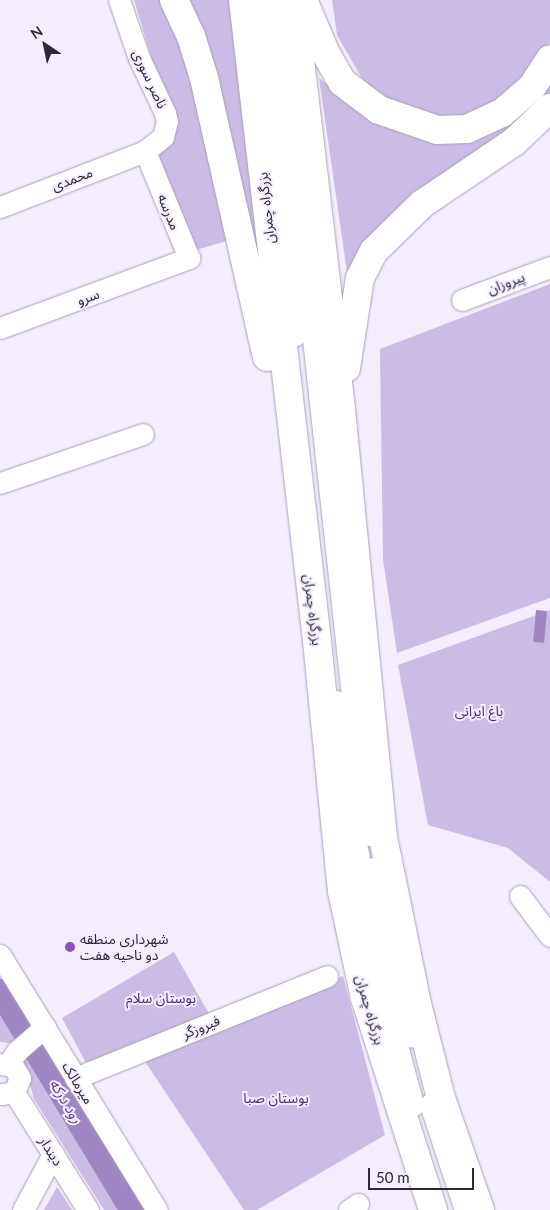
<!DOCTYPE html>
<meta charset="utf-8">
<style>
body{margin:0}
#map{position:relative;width:550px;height:1210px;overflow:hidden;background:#f3edfd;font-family:Lato,"Noto Sans Arabic",sans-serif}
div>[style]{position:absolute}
.green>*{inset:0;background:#cbbce5}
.water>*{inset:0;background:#9e86c3;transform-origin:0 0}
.river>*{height:25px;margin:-12.5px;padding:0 12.5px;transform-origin:12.5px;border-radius:12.5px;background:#9e86c3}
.roads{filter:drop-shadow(0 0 1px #a9a0b9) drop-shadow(0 0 1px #a9a0b9)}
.minor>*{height:21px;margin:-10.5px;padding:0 10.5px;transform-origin:10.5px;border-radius:10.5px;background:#fff}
.highway>*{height:28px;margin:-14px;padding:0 14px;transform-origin:14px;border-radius:14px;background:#fff}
.dots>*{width:14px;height:14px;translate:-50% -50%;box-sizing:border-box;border:2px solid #f3edfd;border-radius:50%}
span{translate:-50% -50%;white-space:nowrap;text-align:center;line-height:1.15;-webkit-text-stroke:4px #f3edfd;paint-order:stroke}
.street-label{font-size:14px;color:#2c2932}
.park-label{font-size:14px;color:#4f2d77}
.poi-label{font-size:14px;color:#2c2932}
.left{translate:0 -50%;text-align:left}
.water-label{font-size:15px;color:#5f3e89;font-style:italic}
.north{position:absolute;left:20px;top:20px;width:50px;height:50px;-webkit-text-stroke:4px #f3edfd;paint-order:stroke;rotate:326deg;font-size:14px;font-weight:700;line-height:20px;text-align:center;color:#2c2932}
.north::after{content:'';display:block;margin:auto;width:18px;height:22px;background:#2c2932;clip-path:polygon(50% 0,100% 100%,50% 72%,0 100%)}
.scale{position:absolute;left:368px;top:1168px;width:106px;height:22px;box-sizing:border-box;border:2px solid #2c2932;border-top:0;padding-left:6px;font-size:15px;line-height:18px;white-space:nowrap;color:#2c2932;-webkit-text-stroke:4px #f3edfd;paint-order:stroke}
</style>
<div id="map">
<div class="green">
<div style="clip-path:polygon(134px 0,166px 0,174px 15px,233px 239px,196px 250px,158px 160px,161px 151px,156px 73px)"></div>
<div style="clip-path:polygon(186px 0,230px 0,262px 265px,252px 260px)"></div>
<div style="clip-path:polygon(332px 0,550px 0,550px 41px,544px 56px,524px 84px,466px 120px,426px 120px,369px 91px,337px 35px)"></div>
<div style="clip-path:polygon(550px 76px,550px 95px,508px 131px,349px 286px,319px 78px,354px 106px,460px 142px)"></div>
<div style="clip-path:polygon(550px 284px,550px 598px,397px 653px,383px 559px,380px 349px)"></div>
<div style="clip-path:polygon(550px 610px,550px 882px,508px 848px,428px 825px,398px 665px)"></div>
<div style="clip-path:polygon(174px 952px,209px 1014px,87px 1065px,62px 1018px)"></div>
<div style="clip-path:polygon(343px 976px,385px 1135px,257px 1210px,244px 1210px,144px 1060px)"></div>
<div style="clip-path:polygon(0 1013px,10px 1030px,124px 1210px,104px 1210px,34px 1099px,24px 1063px,10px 1043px,0 1042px)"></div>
<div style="clip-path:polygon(57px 1187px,72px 1210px,44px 1210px)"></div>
</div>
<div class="water">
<div style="left:536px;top:610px;width:11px;height:32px;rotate:5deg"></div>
</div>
<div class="river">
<div style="left:0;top:991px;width:256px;rotate:58.9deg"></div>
</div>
<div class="roads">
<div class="minor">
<div style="left:260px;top:0;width:337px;rotate:84deg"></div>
<div style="left:276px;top:0;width:765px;rotate:83.77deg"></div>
<div style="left:359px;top:760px;width:76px;rotate:81.7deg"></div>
<div style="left:0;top:207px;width:155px;rotate:-21.1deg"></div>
<div style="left:145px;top:151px;width:23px;rotate:-38deg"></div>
<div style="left:163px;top:137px;width:16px;rotate:-76deg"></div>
<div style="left:167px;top:121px;width:8px;rotate:-104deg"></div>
<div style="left:165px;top:113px;width:61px;rotate:-115.3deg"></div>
<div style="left:139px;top:58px;width:61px;rotate:-109deg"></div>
<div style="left:462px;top:300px;width:94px;rotate:-20.6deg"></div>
<div style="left:0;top:328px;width:202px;rotate:-20.3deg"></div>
<div style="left:189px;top:258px;width:116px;rotate:-112.4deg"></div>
<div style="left:0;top:483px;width:151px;rotate:-18.9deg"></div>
<div style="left:336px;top:701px;width:111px;rotate:82.7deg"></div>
<div style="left:350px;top:811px;width:196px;rotate:79.4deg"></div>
<div style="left:386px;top:1004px;width:105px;rotate:75deg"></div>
<div style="left:376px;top:867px;width:173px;rotate:78.3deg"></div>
<div style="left:520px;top:896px;width:50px;rotate:53.1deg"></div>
<div style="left:0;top:955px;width:299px;rotate:58.4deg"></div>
<div style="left:0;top:1064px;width:13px;rotate:9deg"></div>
<div style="left:13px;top:1066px;width:14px;rotate:60deg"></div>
<div style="left:20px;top:1078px;width:15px;rotate:113deg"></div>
<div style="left:14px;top:1092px;width:13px;rotate:171deg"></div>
<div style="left:8px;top:1064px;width:16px;rotate:-55deg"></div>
<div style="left:17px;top:1051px;width:37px;rotate:-41deg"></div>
<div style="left:75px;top:1078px;width:272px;rotate:-22deg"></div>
<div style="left:14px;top:1092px;width:139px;rotate:57.9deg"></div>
<div style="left:430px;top:1104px;width:112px;rotate:71.7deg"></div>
<div style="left:23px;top:1210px;width:64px;rotate:-61.8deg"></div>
<div style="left:349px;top:1210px;width:11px;rotate:-34deg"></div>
</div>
<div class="highway">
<div style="left:174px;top:0;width:40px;rotate:65deg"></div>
<div style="left:191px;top:36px;width:44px;rotate:72.8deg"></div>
<div style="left:204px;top:78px;width:286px;rotate:77.3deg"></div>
<div style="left:243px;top:0;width:645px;rotate:83.41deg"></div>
<div style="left:317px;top:641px;width:251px;rotate:84.3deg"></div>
<div style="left:342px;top:891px;width:109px;rotate:77.9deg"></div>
<div style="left:365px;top:998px;width:223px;rotate:72.2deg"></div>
<div style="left:293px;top:0;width:412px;rotate:83.3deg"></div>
<div style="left:341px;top:409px;width:430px;rotate:84.4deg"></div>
<div style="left:383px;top:837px;width:170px;rotate:78.5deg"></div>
<div style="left:417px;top:1004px;width:97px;rotate:75.7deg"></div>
<div style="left:441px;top:1098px;width:119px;rotate:70.8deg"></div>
<div style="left:303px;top:0;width:59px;rotate:66.9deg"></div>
<div style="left:326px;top:54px;width:32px;rotate:60deg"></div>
<div style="left:342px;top:82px;width:46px;rotate:37.1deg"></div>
<div style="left:379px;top:110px;width:61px;rotate:19deg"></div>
<div style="left:437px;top:130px;width:30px;rotate:-2deg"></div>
<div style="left:467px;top:129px;width:38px;rotate:-25deg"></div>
<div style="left:502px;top:113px;width:40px;rotate:-41deg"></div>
<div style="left:532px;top:87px;width:33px;rotate:-57deg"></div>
<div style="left:346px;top:368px;width:91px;rotate:-81.2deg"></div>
<div style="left:360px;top:278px;width:30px;rotate:-63deg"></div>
<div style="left:374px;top:251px;width:67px;rotate:-44.4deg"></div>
<div style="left:422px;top:204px;width:111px;rotate:-34deg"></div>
<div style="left:514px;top:142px;width:50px;rotate:-43.4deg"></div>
</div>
</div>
<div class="dots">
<div style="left:70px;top:947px;background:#8952ca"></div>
</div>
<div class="street-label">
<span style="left:150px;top:79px;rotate:65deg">ناصر سوری</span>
<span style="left:72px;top:179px;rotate:-21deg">محمدی</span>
<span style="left:266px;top:208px;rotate:-96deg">بزرگراه چمران</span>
<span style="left:169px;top:212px;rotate:68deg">مدرسه</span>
<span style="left:506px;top:283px;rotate:-21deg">پیروزان</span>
<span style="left:88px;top:297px;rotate:-20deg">سرو</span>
<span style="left:313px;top:610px;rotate:83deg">بزرگراه چمران</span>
<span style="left:370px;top:1010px;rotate:74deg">بزرگراه چمران</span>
<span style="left:201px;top:1027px;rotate:-22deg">فیروزگر</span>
<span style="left:78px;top:1083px;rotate:59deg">میرمالک</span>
<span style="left:51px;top:1151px;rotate:58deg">دیندار</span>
</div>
<div class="park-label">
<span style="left:479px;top:711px">باغ ایرانی</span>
<span style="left:161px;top:998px">بوستان سلام</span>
<span style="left:276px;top:1098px">بوستان صبا</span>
</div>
<div class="poi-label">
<span class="left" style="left:80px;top:947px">شهرداری منطقه<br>دو ناحیه هفت</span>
</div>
<div class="water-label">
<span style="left:66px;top:1101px;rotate:59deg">رود درکه</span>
</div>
<div class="north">N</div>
<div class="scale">50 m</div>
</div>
